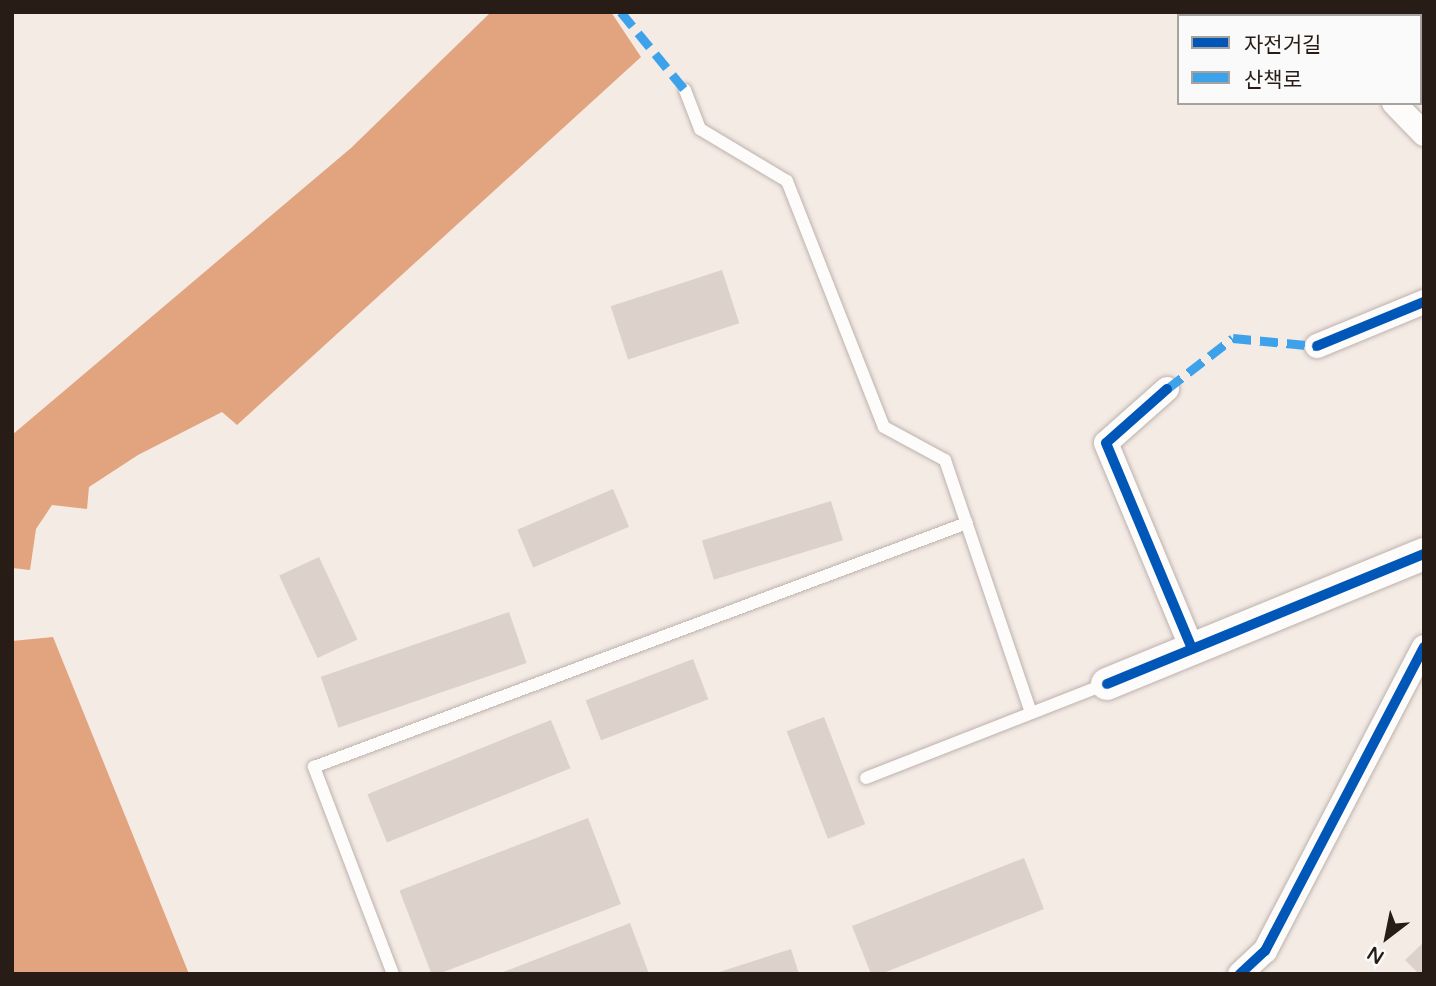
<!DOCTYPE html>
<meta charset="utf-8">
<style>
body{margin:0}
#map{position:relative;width:1436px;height:986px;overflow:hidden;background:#f5ebe5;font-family:"Varela Round","Noto Sans KR",sans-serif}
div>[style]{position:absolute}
.water>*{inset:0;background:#e1a47e}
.building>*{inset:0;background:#dcd1cb;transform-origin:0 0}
.roads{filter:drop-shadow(0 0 2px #bcb2ad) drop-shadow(0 0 2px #bcb2ad)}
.service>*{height:12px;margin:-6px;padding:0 6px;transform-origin:6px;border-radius:6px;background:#fefcfb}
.minor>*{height:24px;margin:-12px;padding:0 12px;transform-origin:12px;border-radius:12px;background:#fefcfb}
.tertiary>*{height:32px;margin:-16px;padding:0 16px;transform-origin:16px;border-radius:16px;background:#fefcfb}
.quiet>*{height:9px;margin-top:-4.5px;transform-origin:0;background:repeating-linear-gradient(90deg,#3ea2ea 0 18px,transparent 0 27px)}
.cycleway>*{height:10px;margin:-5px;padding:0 5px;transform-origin:5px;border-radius:5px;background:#0057b8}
span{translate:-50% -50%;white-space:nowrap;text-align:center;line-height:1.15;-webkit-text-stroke:5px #fafafa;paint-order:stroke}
.frame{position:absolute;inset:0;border:14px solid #281d16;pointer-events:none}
.legend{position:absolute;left:1177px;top:14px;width:245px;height:91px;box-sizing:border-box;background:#fafafa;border:2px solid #a6a29f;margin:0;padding:9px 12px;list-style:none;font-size:21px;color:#281d16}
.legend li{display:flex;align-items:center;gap:14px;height:35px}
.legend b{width:35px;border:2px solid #a6a29f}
.north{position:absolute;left:1352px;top:902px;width:70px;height:70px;-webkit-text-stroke:5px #fafafa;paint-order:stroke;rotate:212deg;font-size:19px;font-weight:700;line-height:28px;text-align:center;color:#281d16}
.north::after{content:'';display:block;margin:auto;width:24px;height:32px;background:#281d16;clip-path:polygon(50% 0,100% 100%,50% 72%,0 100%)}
</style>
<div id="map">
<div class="water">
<div style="clip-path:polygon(491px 12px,611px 12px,641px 57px,237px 425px,222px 412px,138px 455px,89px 487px,87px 509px,52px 505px,36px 529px,30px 570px,12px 568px,12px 435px,351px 148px)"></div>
<div style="clip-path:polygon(53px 637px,189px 974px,12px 974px,12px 641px)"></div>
</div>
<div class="building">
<div style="left:722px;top:270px;width:56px;height:117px;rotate:72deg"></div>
<div style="left:613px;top:489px;width:41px;height:104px;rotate:67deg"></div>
<div style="left:831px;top:501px;width:41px;height:135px;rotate:73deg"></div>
<div style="left:319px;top:557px;width:91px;height:44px;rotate:65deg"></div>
<div style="left:509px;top:612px;width:54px;height:199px;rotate:71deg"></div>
<div style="left:693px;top:659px;width:43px;height:115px;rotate:69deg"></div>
<div style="left:824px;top:717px;width:115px;height:40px;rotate:69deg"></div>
<div style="left:551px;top:720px;width:52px;height:198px;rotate:68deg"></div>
<div style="left:588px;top:818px;width:92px;height:202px;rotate:69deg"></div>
<div style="clip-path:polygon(1024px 858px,1044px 909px,881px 974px,871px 974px,852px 926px)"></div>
<div style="clip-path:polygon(630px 923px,649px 974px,498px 974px)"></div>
<div style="clip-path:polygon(1424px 942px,1424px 974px,1419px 974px,1405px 960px)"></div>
<div style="clip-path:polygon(791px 949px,799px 974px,716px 974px,716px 973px)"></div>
</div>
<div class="roads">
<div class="service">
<div style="left:685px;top:90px;width:42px;rotate:69deg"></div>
<div style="left:700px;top:129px;width:101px;rotate:30.9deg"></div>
<div style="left:787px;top:181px;width:264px;rotate:68.5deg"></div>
<div style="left:884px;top:427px;width:69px;rotate:28.4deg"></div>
<div style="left:945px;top:460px;width:264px;rotate:71.2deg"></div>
<div style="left:866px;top:778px;width:258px;rotate:-21.4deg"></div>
<div style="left:393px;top:974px;width:222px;rotate:-110.9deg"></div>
<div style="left:314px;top:767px;width:697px;rotate:-20.49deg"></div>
</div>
<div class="minor">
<div style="left:1305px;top:12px;width:5px;rotate:53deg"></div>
<div style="left:1420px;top:67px;width:5px;rotate:-37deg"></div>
<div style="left:1394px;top:103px;width:43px;rotate:45.9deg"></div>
<div style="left:1317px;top:346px;width:116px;rotate:-22.4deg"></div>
<div style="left:1167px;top:389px;width:81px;rotate:138.5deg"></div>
<div style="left:1106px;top:443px;width:223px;rotate:67.3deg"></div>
<div style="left:1240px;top:974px;width:34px;rotate:-43deg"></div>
<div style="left:1265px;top:951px;width:343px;rotate:-62.4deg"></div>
</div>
<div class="tertiary">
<div style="left:1107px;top:684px;width:343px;rotate:-22.3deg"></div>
</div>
</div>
<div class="quiet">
<div style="left:621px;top:12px;width:101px;rotate:50.6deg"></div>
<div style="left:1167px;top:389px;width:83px;rotate:-37.7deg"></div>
<div style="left:1233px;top:338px;width:84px;rotate:5.4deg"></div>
</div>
<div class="cycleway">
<div style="left:1317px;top:346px;width:116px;rotate:-22.4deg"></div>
<div style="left:1167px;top:389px;width:81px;rotate:138.5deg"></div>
<div style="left:1106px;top:443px;width:223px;rotate:67.3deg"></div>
<div style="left:1107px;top:684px;width:343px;rotate:-22.3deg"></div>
<div style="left:1240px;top:974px;width:34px;rotate:-43deg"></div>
<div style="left:1265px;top:951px;width:343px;rotate:-62.4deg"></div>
</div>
<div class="frame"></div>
<ul class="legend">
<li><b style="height:9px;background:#0057b8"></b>자전거길</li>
<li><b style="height:9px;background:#3ea2ea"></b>산책로</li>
</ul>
<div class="north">N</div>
</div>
